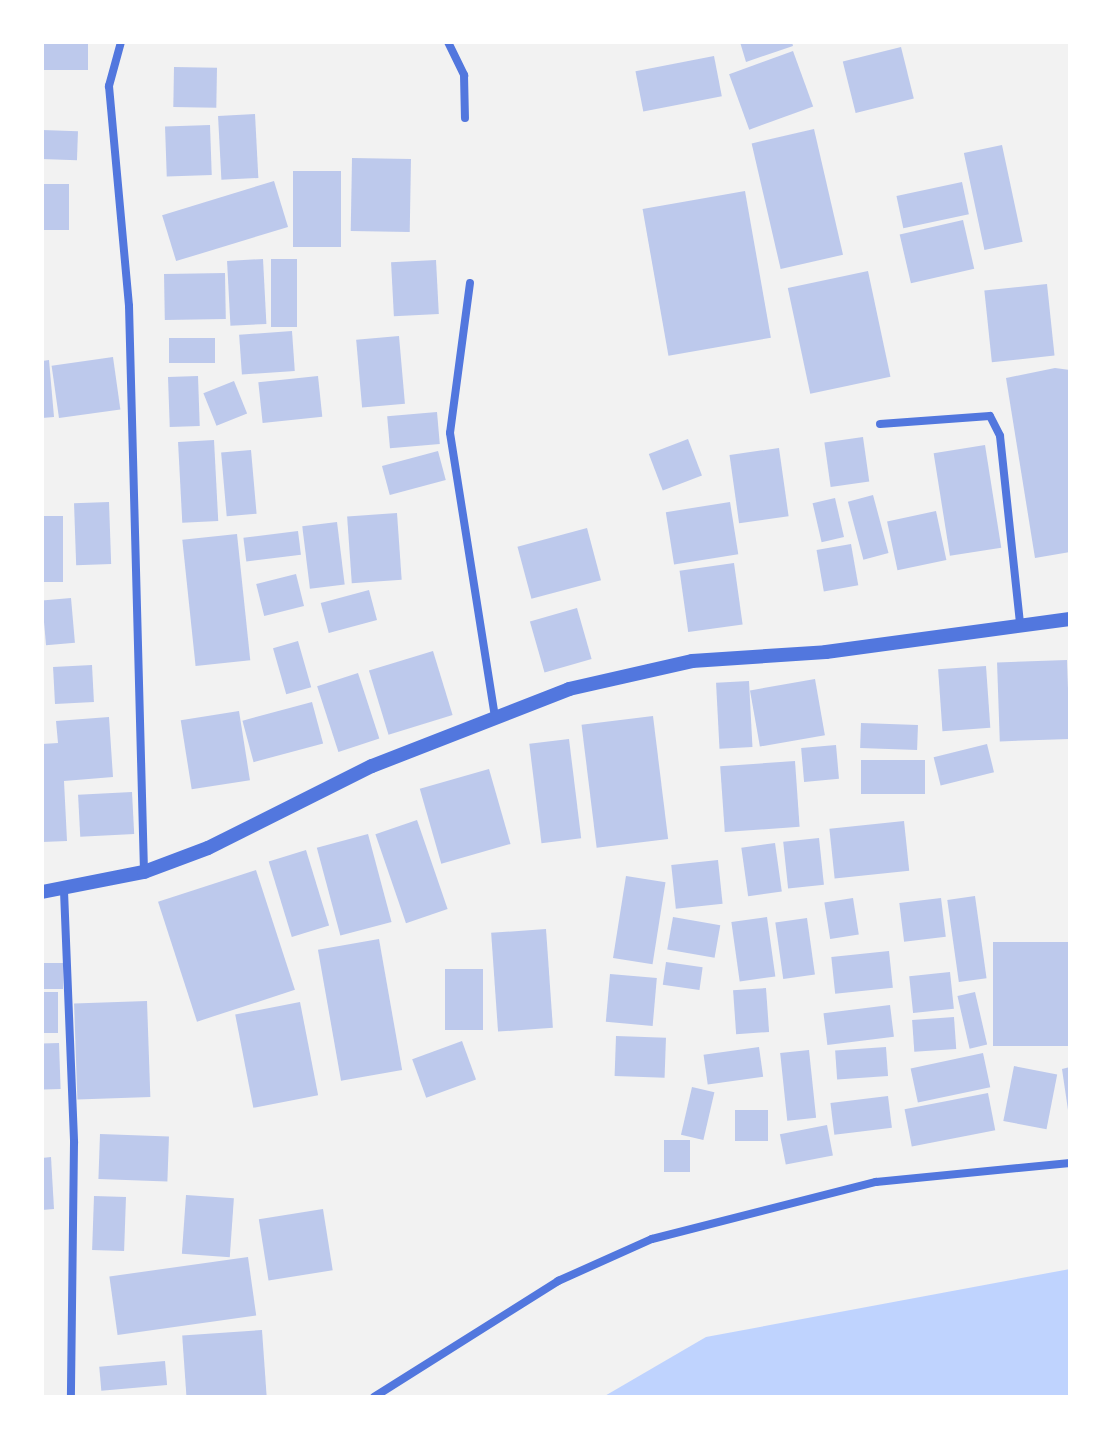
<!DOCTYPE html>
<style>
body{margin:0}
#map{position:relative;width:1112px;height:1439px;overflow:hidden;background:#f2f2f2;font-family:Overpass,sans-serif}
div>[style]{position:absolute}
.water>*{inset:0;background:#bfd3fe}
.building>*{inset:0;background:#bdc9ec;transform-origin:0 0}
.minor>*{height:8px;margin:-4px;padding:0 4px;transform-origin:4px;border-radius:4px;background:#5277de}
.tertiary>*{height:14px;margin:-7px;padding:0 7px;transform-origin:7px;border-radius:7px;background:#5277de}
span{translate:-50% -50%;white-space:nowrap;text-align:center;line-height:1.15;-webkit-text-stroke:7px #fff;paint-order:stroke}
.frame{position:absolute;inset:0;border:44px solid #fff;pointer-events:none}
</style>
<div id="map">
<div class="water">
<div style="clip-path:polygon(1070px 1269px,1070px 1397px,603px 1397px,706px 1337px)"></div>
</div>
<div class="building">
<div style="left:42px;top:42px;width:46px;height:28px"></div>
<div style="clip-path:polygon(740px 42px,792px 42px,793px 46px,746px 62px)"></div>
<div style="left:901px;top:47px;width:53px;height:60px;rotate:76deg"></div>
<div style="left:793px;top:51px;width:59px;height:68px;rotate:70deg"></div>
<div style="left:714px;top:56px;width:41px;height:80px;rotate:79deg"></div>
<div style="left:174px;top:67px;width:43px;height:40px;rotate:1deg"></div>
<div style="left:255px;top:114px;width:64px;height:37px;rotate:87deg"></div>
<div style="left:210px;top:125px;width:50px;height:45px;rotate:88deg"></div>
<div style="left:814px;top:129px;width:129px;height:64px;rotate:77deg"></div>
<div style="left:42px;top:130px;width:36px;height:29px;rotate:2deg"></div>
<div style="left:1002px;top:145px;width:99px;height:39px;rotate:78deg"></div>
<div style="left:352px;top:158px;width:59px;height:73px;rotate:1deg"></div>
<div style="left:293px;top:171px;width:48px;height:76px"></div>
<div style="left:274px;top:181px;width:48px;height:117px;rotate:73deg"></div>
<div style="left:962px;top:182px;width:33px;height:67px;rotate:78deg"></div>
<div style="left:42px;top:184px;width:27px;height:46px"></div>
<div style="left:745px;top:191px;width:149px;height:104px;rotate:80deg"></div>
<div style="left:963px;top:220px;width:50px;height:65px;rotate:77deg"></div>
<div style="left:263px;top:259px;width:65px;height:36px;rotate:87deg"></div>
<div style="left:271px;top:259px;width:26px;height:68px"></div>
<div style="left:436px;top:260px;width:54px;height:45px;rotate:87deg"></div>
<div style="left:868px;top:271px;width:108px;height:82px;rotate:78deg"></div>
<div style="left:225px;top:273px;width:46px;height:61px;rotate:89deg"></div>
<div style="left:1047px;top:284px;width:72px;height:63px;rotate:84deg"></div>
<div style="left:292px;top:331px;width:40px;height:53px;rotate:86deg"></div>
<div style="left:399px;top:336px;width:68px;height:43px;rotate:85deg"></div>
<div style="left:169px;top:338px;width:46px;height:25px"></div>
<div style="left:113px;top:357px;width:53px;height:62px;rotate:82deg"></div>
<div style="clip-path:polygon(49px 360px,54px 417px,42px 418px,42px 361px)"></div>
<div style="clip-path:polygon(1055px 368px,1070px 370px,1070px 552px,1035px 558px,1006px 378px)"></div>
<div style="left:198px;top:376px;width:50px;height:30px;rotate:88deg"></div>
<div style="left:318px;top:376px;width:41px;height:60px;rotate:84deg"></div>
<div style="left:234px;top:381px;width:35px;height:33px;rotate:68deg"></div>
<div style="left:437px;top:412px;width:32px;height:50px;rotate:85deg"></div>
<div style="left:863px;top:437px;width:45px;height:39px;rotate:82deg"></div>
<div style="left:688px;top:439px;width:39px;height:42px;rotate:69deg"></div>
<div style="left:214px;top:440px;width:81px;height:36px;rotate:87deg"></div>
<div style="left:985px;top:445px;width:104px;height:52px;rotate:81deg"></div>
<div style="left:779px;top:448px;width:69px;height:50px;rotate:82deg"></div>
<div style="left:251px;top:450px;width:64px;height:30px;rotate:85deg"></div>
<div style="left:438px;top:451px;width:30px;height:58px;rotate:75deg"></div>
<div style="left:873px;top:495px;width:60px;height:26px;rotate:75deg"></div>
<div style="left:835px;top:498px;width:40px;height:23px;rotate:77deg"></div>
<div style="left:109px;top:502px;width:62px;height:35px;rotate:88deg"></div>
<div style="left:730px;top:502px;width:53px;height:65px;rotate:81deg"></div>
<div style="left:936px;top:511px;width:50px;height:50px;rotate:78deg"></div>
<div style="left:397px;top:513px;width:67px;height:50px;rotate:86deg"></div>
<div style="left:42px;top:516px;width:21px;height:66px"></div>
<div style="left:337px;top:522px;width:63px;height:35px;rotate:83deg"></div>
<div style="left:587px;top:528px;width:54px;height:72px;rotate:75deg"></div>
<div style="left:298px;top:531px;width:24px;height:55px;rotate:83deg"></div>
<div style="left:237px;top:534px;width:127px;height:55px;rotate:84deg"></div>
<div style="left:851px;top:544px;width:42px;height:35px;rotate:80deg"></div>
<div style="left:734px;top:563px;width:62px;height:55px;rotate:82deg"></div>
<div style="left:296px;top:574px;width:33px;height:41px;rotate:76deg"></div>
<div style="left:369px;top:590px;width:31px;height:50px;rotate:75deg"></div>
<div style="left:71px;top:598px;width:45px;height:29px;rotate:85deg"></div>
<div style="left:577px;top:608px;width:53px;height:49px;rotate:74deg"></div>
<div style="left:298px;top:641px;width:48px;height:26px;rotate:74deg"></div>
<div style="left:433px;top:651px;width:67px;height:67px;rotate:73deg"></div>
<div style="left:1067px;top:660px;width:79px;height:70px;rotate:88deg"></div>
<div style="left:92px;top:665px;width:37px;height:39px;rotate:87deg"></div>
<div style="left:986px;top:666px;width:62px;height:48px;rotate:86deg"></div>
<div style="left:358px;top:673px;width:69px;height:43px;rotate:72deg"></div>
<div style="left:815px;top:679px;width:57px;height:66px;rotate:80deg"></div>
<div style="left:749px;top:681px;width:66px;height:33px;rotate:87deg"></div>
<div style="left:312px;top:702px;width:43px;height:72px;rotate:75deg"></div>
<div style="left:239px;top:711px;width:70px;height:59px;rotate:81deg"></div>
<div style="left:653px;top:716px;width:124px;height:72px;rotate:83deg"></div>
<div style="clip-path:polygon(109px 717px,113px 777px,64px 781px,67px 841px,42px 842px,42px 744px,58px 743px,56px 721px)"></div>
<div style="left:861px;top:723px;width:57px;height:25px;rotate:2deg"></div>
<div style="left:569px;top:739px;width:100px;height:40px;rotate:83deg"></div>
<div style="left:987px;top:744px;width:29px;height:55px;rotate:76deg"></div>
<div style="left:836px;top:745px;width:34px;height:35px;rotate:85deg"></div>
<div style="left:861px;top:760px;width:64px;height:34px"></div>
<div style="left:795px;top:761px;width:66px;height:75px;rotate:86deg"></div>
<div style="left:489px;top:769px;width:78px;height:72px;rotate:74deg"></div>
<div style="left:132px;top:792px;width:42px;height:54px;rotate:87deg"></div>
<div style="left:417px;top:820px;width:94px;height:44px;rotate:71deg"></div>
<div style="left:904px;top:821px;width:50px;height:75px;rotate:84deg"></div>
<div style="left:368px;top:834px;width:91px;height:53px;rotate:75deg"></div>
<div style="left:819px;top:838px;width:47px;height:36px;rotate:84deg"></div>
<div style="left:775px;top:843px;width:49px;height:34px;rotate:82deg"></div>
<div style="left:306px;top:850px;width:79px;height:39px;rotate:73deg"></div>
<div style="left:718px;top:860px;width:44px;height:47px;rotate:84deg"></div>
<div style="left:256px;top:870px;width:126px;height:103px;rotate:72deg"></div>
<div style="left:626px;top:876px;width:40px;height:83px;rotate:9deg"></div>
<div style="left:975px;top:896px;width:83px;height:28px;rotate:82deg"></div>
<div style="left:853px;top:898px;width:37px;height:29px;rotate:81deg"></div>
<div style="left:941px;top:898px;width:39px;height:42px;rotate:83deg"></div>
<div style="left:673px;top:917px;width:48px;height:33px;rotate:10deg"></div>
<div style="left:767px;top:917px;width:60px;height:36px;rotate:82deg"></div>
<div style="left:807px;top:918px;width:57px;height:32px;rotate:82deg"></div>
<div style="left:546px;top:929px;width:99px;height:55px;rotate:86deg"></div>
<div style="left:379px;top:939px;width:133px;height:62px;rotate:80deg"></div>
<div style="left:1070px;top:942px;width:104px;height:77px;rotate:90deg"></div>
<div style="left:889px;top:951px;width:37px;height:58px;rotate:84deg"></div>
<div style="left:666px;top:962px;width:37px;height:23px;rotate:8deg"></div>
<div style="left:42px;top:963px;width:21px;height:26px"></div>
<div style="left:445px;top:969px;width:38px;height:61px"></div>
<div style="left:950px;top:972px;width:37px;height:41px;rotate:84deg"></div>
<div style="left:610px;top:974px;width:47px;height:48px;rotate:5deg"></div>
<div style="left:766px;top:988px;width:44px;height:33px;rotate:86deg"></div>
<div style="left:42px;top:992px;width:16px;height:41px"></div>
<div style="left:975px;top:992px;width:54px;height:18px;rotate:77deg"></div>
<div style="left:147px;top:1001px;width:96px;height:73px;rotate:88deg"></div>
<div style="left:300px;top:1002px;width:95px;height:66px;rotate:79deg"></div>
<div style="left:890px;top:1005px;width:32px;height:67px;rotate:83deg"></div>
<div style="left:954px;top:1017px;width:32px;height:42px;rotate:86deg"></div>
<div style="left:616px;top:1036px;width:50px;height:40px;rotate:2deg"></div>
<div style="left:462px;top:1041px;width:41px;height:53px;rotate:70deg"></div>
<div style="left:59px;top:1043px;width:46px;height:17px;rotate:88deg"></div>
<div style="left:759px;top:1047px;width:30px;height:56px;rotate:82deg"></div>
<div style="left:886px;top:1047px;width:29px;height:51px;rotate:86deg"></div>
<div style="left:809px;top:1050px;width:68px;height:29px;rotate:84deg"></div>
<div style="left:983px;top:1053px;width:35px;height:74px;rotate:78deg"></div>
<div style="left:1014px;top:1066px;width:44px;height:56px;rotate:11deg"></div>
<div style="clip-path:polygon(1070px 1067px,1070px 1110px,1068px 1110px,1062px 1069px)"></div>
<div style="left:692px;top:1087px;width:23px;height:49px;rotate:13deg"></div>
<div style="left:988px;top:1093px;width:38px;height:85px;rotate:79deg"></div>
<div style="left:888px;top:1096px;width:32px;height:58px;rotate:83deg"></div>
<div style="left:735px;top:1110px;width:33px;height:31px"></div>
<div style="left:827px;top:1125px;width:31px;height:48px;rotate:79deg"></div>
<div style="left:100px;top:1134px;width:69px;height:45px;rotate:2deg"></div>
<div style="left:664px;top:1140px;width:26px;height:32px"></div>
<div style="clip-path:polygon(51px 1157px,54px 1209px,42px 1210px,42px 1158px)"></div>
<div style="left:186px;top:1195px;width:48px;height:59px;rotate:4deg"></div>
<div style="left:94px;top:1196px;width:32px;height:54px;rotate:2deg"></div>
<div style="left:323px;top:1209px;width:62px;height:65px;rotate:81deg"></div>
<div style="left:248px;top:1257px;width:59px;height:140px;rotate:82deg"></div>
<div style="left:262px;top:1330px;width:67px;height:80px;rotate:86deg"></div>
<div style="left:165px;top:1361px;width:24px;height:66px;rotate:85deg"></div>
</div>
<div class="minor">
<div style="left:121px;top:42px;width:46px;rotate:105.3deg"></div>
<div style="left:109px;top:86px;width:221px;rotate:84.8deg"></div>
<div style="left:129px;top:306px;width:566px;rotate:88.48deg"></div>
<div style="left:448px;top:42px;width:37px;rotate:64deg"></div>
<div style="left:464px;top:75px;width:43px;rotate:88.7deg"></div>
<div style="left:470px;top:283px;width:151px;rotate:97.6deg"></div>
<div style="left:450px;top:433px;width:289px;rotate:81deg"></div>
<div style="left:880px;top:424px;width:110px;rotate:-4.2deg"></div>
<div style="left:990px;top:416px;width:22px;rotate:63deg"></div>
<div style="left:1000px;top:436px;width:188px;rotate:83.9deg"></div>
<div style="left:64px;top:891px;width:252px;rotate:87.7deg"></div>
<div style="left:74px;top:1143px;width:254px;rotate:90.7deg"></div>
<div style="left:374px;top:1397px;width:218px;rotate:-32.2deg"></div>
<div style="left:558px;top:1281px;width:103px;rotate:-24.1deg"></div>
<div style="left:652px;top:1239px;width:231px;rotate:-14.3deg"></div>
<div style="left:876px;top:1182px;width:195px;rotate:-5.6deg"></div>
</div>
<div class="tertiary">
<div style="left:42px;top:892px;width:104px;rotate:-11.1deg"></div>
<div style="left:144px;top:872px;width:68px;rotate:-20.6deg"></div>
<div style="left:208px;top:848px;width:183px;rotate:-26.6deg"></div>
<div style="left:372px;top:766px;width:212px;rotate:-21.3deg"></div>
<div style="left:569px;top:689px;width:126px;rotate:-12.8deg"></div>
<div style="left:692px;top:661px;width:134px;rotate:-3.8deg"></div>
<div style="left:826px;top:652px;width:246px;rotate:-7.7deg"></div>
</div>
<div class="frame"></div>
</div>
